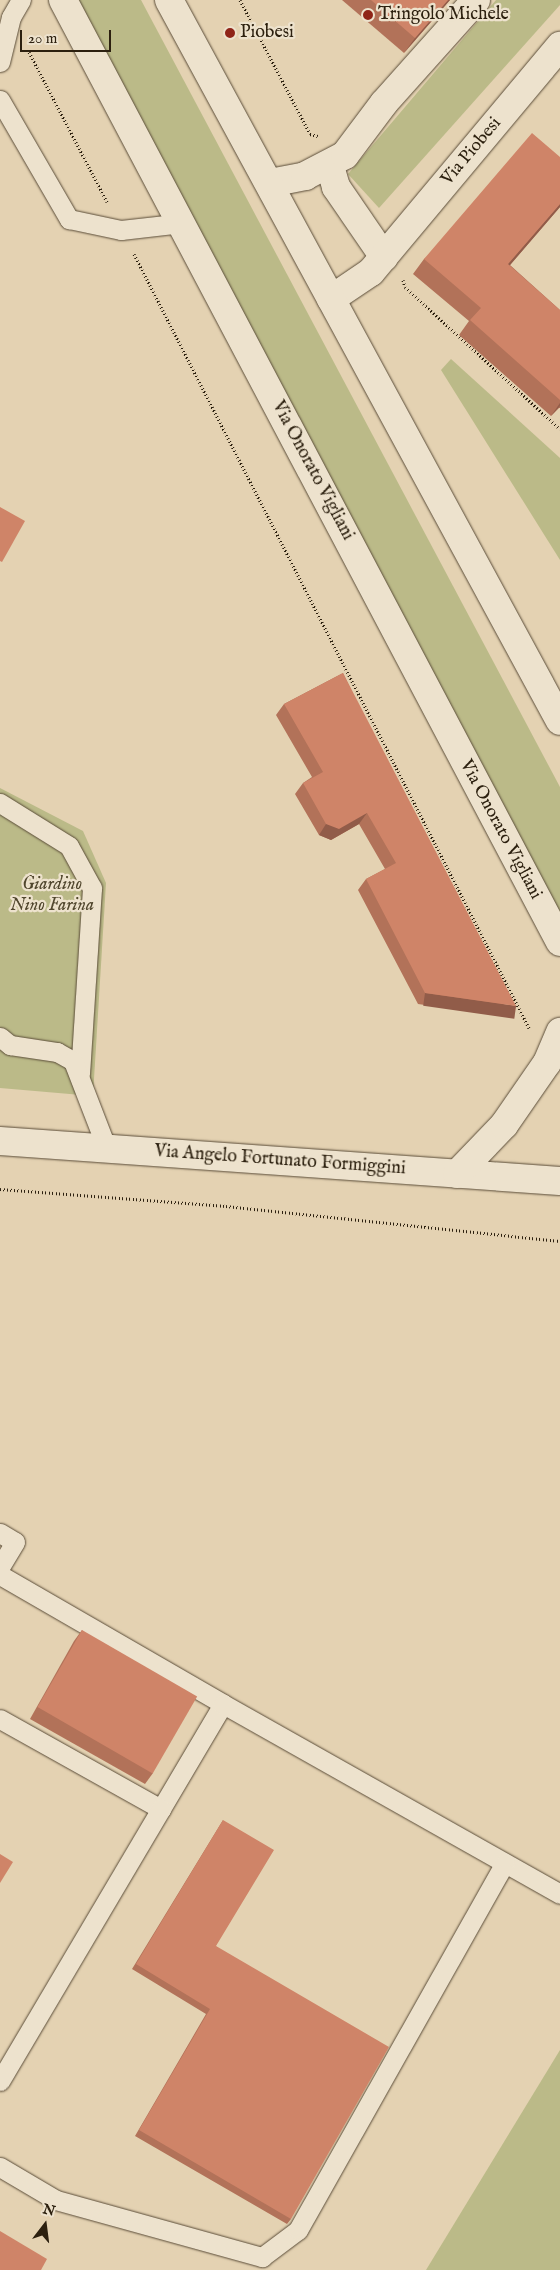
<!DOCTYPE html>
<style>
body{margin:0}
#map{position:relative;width:560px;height:2270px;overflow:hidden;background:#e4d2b2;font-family:"IM FELL English",serif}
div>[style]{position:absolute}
.green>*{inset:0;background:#bbba88}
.path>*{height:3px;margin-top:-1.5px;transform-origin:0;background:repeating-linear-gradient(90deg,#2c200f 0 1px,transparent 0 3.5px)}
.roads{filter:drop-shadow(0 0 1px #5a4c38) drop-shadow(0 0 1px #5a4c38)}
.lane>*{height:19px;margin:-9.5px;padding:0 9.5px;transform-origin:9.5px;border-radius:9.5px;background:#ede2cd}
.street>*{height:28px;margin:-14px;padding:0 14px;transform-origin:14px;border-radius:14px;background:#ede2cd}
.secondary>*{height:28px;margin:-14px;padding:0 14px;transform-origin:14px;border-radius:14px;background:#ede2cd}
.wall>*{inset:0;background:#b27259}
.shaded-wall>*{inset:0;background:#915c49;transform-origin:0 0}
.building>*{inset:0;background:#cf8468;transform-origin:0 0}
.dots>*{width:14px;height:14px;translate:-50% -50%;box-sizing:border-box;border:2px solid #ede2cd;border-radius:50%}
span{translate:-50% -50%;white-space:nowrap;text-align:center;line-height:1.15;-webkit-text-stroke:4.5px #ede2cd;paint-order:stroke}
.poi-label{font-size:18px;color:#2c200f}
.left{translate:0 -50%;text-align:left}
.street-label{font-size:18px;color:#2c200f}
.park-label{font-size:18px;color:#50462d;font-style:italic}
.north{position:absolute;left:20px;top:2200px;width:50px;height:50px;-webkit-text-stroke:4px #ede2cd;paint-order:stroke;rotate:15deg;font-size:14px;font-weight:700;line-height:20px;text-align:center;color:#2c200f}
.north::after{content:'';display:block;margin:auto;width:18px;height:22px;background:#2c200f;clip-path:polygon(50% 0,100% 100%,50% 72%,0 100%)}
.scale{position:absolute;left:20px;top:30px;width:91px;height:22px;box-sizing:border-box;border:2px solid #2c200f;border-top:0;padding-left:6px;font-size:15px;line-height:18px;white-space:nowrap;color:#2c200f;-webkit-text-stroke:4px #ede2cd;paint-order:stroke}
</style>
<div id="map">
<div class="green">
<div style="clip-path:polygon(73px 0,141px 0,560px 787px,560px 915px)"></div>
<div style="clip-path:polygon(496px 0,560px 0,560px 5px,379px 208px,348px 174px)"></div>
<div style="clip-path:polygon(451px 359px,560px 458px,560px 560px,441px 370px)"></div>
<div style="clip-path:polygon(0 788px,83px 831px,106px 883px,93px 1096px,0 1088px)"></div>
<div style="clip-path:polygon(560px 2050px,560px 2270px,426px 2270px)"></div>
</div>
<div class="path">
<div style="left:240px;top:0;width:151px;rotate:62.4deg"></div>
<div style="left:310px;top:134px;width:8px;rotate:14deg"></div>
<div style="left:29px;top:52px;width:169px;rotate:62.5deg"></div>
<div style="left:134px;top:254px;width:869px;rotate:62.96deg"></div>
<div style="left:403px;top:280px;width:7px;rotate:74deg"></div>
<div style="left:405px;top:287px;width:210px;rotate:42.5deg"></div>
<div style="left:0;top:1189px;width:227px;rotate:4.3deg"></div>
<div style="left:226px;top:1206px;width:336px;rotate:6deg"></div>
</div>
<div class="roads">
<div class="lane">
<div style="left:0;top:62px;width:46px;rotate:-76.3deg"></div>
<div style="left:11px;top:17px;width:20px;rotate:-60deg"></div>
<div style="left:0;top:100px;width:138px;rotate:59.9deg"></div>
<div style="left:69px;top:219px;width:53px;rotate:11.9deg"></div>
<div style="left:121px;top:230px;width:61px;rotate:-6.5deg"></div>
<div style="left:0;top:803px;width:81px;rotate:31.9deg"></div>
<div style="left:69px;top:846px;width:48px;rotate:61.3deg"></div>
<div style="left:92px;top:888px;width:186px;rotate:93.7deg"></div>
<div style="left:0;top:1037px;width:13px;rotate:39deg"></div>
<div style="left:10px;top:1045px;width:48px;rotate:8.5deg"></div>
<div style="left:57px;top:1052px;width:18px;rotate:29deg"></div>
<div style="left:73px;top:1061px;width:94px;rotate:68.9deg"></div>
<div style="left:0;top:1533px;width:17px;rotate:31deg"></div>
<div style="left:15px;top:1542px;width:29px;rotate:121deg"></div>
<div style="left:0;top:1575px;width:258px;rotate:30deg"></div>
<div style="left:223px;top:1704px;width:122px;rotate:120.6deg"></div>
<div style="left:161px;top:1809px;width:184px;rotate:-150.8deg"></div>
<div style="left:223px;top:1704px;width:387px;rotate:29.4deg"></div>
<div style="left:0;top:2081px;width:316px;rotate:-59.4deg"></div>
<div style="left:0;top:2167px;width:65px;rotate:30.5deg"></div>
<div style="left:56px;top:2200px;width:214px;rotate:15.5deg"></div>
<div style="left:262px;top:2257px;width:45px;rotate:-36.9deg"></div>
<div style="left:298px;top:2230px;width:421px;rotate:-60.6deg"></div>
</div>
<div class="street">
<div style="left:330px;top:166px;width:22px;rotate:74deg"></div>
<div style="left:336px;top:187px;width:85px;rotate:55.6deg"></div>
<div style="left:270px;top:183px;width:36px;rotate:-11deg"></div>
<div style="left:305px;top:176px;width:45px;rotate:-27.7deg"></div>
<div style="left:345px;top:155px;width:65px;rotate:-53.1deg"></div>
<div style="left:384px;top:103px;width:138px;rotate:-48.2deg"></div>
<div style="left:331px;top:299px;width:48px;rotate:-34deg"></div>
<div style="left:371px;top:272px;width:295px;rotate:-50.1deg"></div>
<div style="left:0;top:1141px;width:561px;rotate:4.09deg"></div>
<div style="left:457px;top:1174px;width:68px;rotate:-46.2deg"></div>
<div style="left:504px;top:1125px;width:75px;rotate:-55.3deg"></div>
<div style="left:547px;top:1063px;width:34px;rotate:-67deg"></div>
</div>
<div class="secondary">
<div style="left:63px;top:0;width:1065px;rotate:62.18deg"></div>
<div style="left:169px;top:0;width:820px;rotate:61.53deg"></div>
</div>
</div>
<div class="wall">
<div style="clip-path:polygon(342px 0,450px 0,404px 53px)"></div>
<div style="clip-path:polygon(560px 157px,560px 207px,510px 265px,560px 310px,560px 408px,559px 408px,551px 416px,459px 335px,469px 321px,413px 274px,424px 259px)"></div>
<div style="clip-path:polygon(343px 673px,508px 1017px,418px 1004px,358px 890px,366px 879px,385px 869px,359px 824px,331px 840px,319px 835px,295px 794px,303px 783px,312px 777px,276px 715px,284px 704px)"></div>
<div style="clip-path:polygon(82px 1630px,153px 1773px,145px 1784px,30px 1719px,74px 1641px)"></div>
<div style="clip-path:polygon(223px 1820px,216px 1946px,291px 2219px,287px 2224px,135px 2136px,206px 2014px,132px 1969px)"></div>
</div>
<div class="shaded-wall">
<div style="clip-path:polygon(448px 0,450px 0,404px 53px,415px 38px)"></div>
<div style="clip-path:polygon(560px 204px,560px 207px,498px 279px,508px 264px)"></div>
<div style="clip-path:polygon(560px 403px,560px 406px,551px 416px)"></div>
<div style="clip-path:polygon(367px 813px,359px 824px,331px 840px,319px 835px,326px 824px)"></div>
<div style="left:425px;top:993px;width:92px;height:13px;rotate:8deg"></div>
</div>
<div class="building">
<div style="clip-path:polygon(371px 0,448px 0,415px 38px)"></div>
<div style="clip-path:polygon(532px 133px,560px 157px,560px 204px,508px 264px,560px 310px,560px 400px,470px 320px,481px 308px,424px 259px)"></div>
<div style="clip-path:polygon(0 507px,25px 521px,2px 562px,0 561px)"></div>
<div style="clip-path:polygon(343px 673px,516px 1006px,425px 993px,366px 879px,396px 863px,367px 813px,339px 829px,326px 824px,303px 783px,323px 772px,284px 704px)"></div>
<div style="left:82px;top:1630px;width:133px;height:89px;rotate:30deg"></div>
<div style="clip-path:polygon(223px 1820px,274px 1850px,216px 1946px,389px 2047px,291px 2219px,139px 2130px,210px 2009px,136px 1964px)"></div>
<div style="clip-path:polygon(0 1854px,13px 1862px,0 1883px)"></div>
<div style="clip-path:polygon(0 2231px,47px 2259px,41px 2270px,0 2270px)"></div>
</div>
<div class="dots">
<div style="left:368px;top:15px;background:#8f2418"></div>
<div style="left:230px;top:33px;background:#8f2418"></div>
</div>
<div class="poi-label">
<span class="left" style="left:378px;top:15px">Tringolo Michele</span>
<span class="left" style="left:240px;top:33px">Piobesi</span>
</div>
<div class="street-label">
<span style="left:472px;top:152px;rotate:-50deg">Via Piobesi</span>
<span style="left:312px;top:471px;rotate:62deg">Via Onorato Vigliani</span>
<span style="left:500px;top:830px;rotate:62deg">Via Onorato Vigliani</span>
<span style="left:280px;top:1161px;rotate:4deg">Via Angelo Fortunato Formiggini</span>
</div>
<div class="park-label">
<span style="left:52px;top:896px">Giardino<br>Nino Farina</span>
</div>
<div class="north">N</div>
<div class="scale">20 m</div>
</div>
